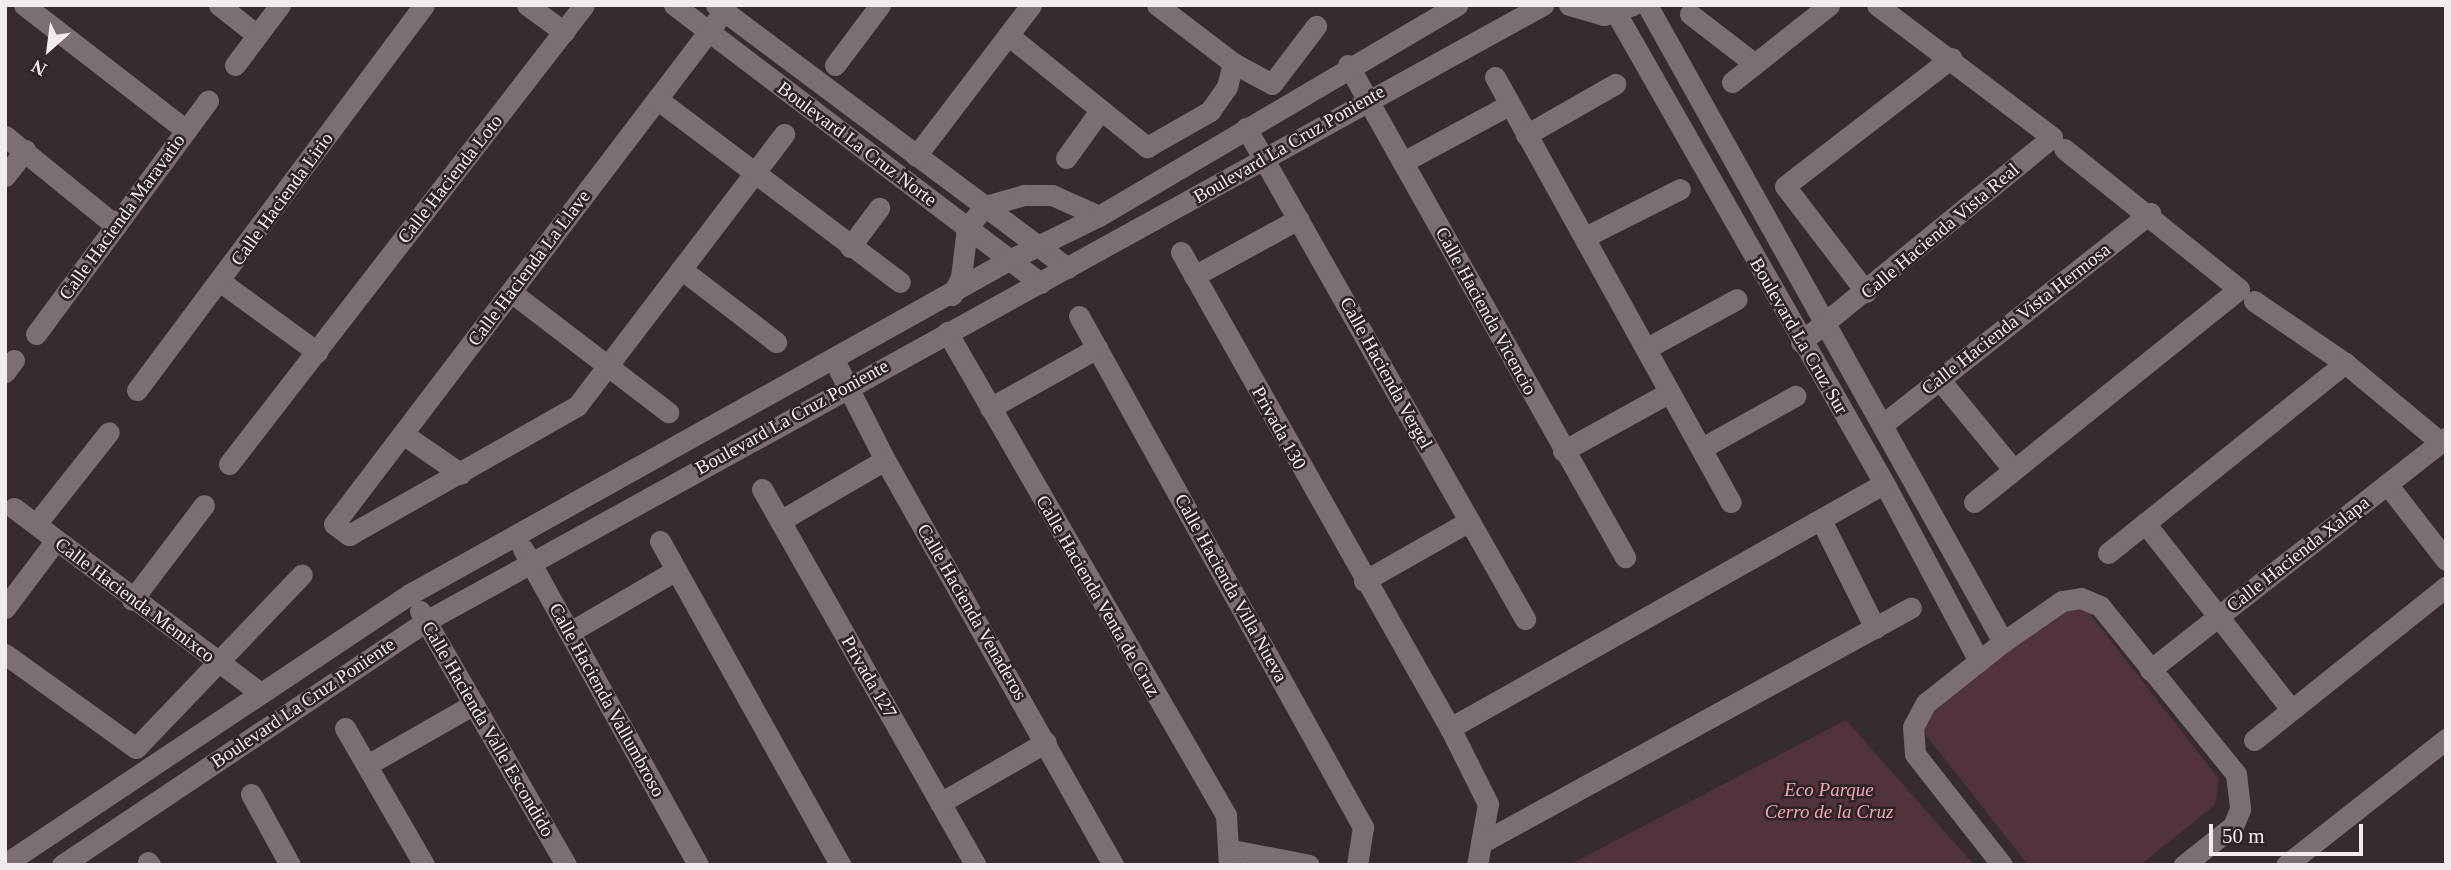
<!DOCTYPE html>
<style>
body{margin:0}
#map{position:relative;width:2451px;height:870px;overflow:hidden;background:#362c2e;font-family:Georgia,serif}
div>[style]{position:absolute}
.green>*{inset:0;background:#513339}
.minor>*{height:21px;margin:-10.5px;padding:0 10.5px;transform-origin:10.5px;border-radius:10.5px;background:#7b6f71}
span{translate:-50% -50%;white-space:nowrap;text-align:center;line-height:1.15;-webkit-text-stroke:5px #2c2324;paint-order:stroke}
.street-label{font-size:19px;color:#f2eced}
.park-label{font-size:19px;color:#f5a3b4;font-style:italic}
.frame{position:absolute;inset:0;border:7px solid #f2eced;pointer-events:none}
.north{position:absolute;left:14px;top:14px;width:70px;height:70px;-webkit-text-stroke:5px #2c2324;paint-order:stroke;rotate:208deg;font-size:19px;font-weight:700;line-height:28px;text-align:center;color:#f2eced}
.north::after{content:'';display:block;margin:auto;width:24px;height:32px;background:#f2eced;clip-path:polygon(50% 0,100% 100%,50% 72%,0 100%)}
.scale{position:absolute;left:2209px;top:824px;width:154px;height:32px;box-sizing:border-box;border:4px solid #f2eced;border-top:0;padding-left:9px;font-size:21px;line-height:24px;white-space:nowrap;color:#f2eced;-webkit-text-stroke:5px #2c2324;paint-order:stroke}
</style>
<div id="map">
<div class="green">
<div style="clip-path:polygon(2066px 606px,2089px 613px,2219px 779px,2215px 805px,2140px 865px,2028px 865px,1922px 730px,1925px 709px)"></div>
<div style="clip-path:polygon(1846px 720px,1974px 865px,1569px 865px)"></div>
</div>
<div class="minor">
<div style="left:24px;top:5px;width:205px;rotate:37.7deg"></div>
<div style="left:219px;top:5px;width:48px;rotate:38.3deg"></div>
<div style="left:527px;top:5px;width:46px;rotate:36.1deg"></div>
<div style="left:674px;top:5px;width:460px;rotate:37.2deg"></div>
<div style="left:716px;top:5px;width:439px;rotate:36.8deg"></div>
<div style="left:1157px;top:5px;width:96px;rotate:37.3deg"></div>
<div style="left:1233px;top:63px;width:44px;rotate:28.3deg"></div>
<div style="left:1272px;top:84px;width:73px;rotate:-52.8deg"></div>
<div style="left:1569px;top:5px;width:36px;rotate:16deg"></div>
<div style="left:1604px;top:15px;width:31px;rotate:-19deg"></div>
<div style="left:1647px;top:5px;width:730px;rotate:60.8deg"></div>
<div style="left:724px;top:11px;width:644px;rotate:127.24deg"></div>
<div style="left:334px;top:524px;width:19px;rotate:36deg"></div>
<div style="left:349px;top:535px;width:262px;rotate:-29.5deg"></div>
<div style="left:577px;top:406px;width:342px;rotate:-52.7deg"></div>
<div style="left:1616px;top:13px;width:541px;rotate:60.31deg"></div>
<div style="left:1884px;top:483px;width:202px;rotate:61.9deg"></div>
<div style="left:1690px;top:14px;width:82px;rotate:37.6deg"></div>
<div style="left:1008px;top:35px;width:179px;rotate:38.9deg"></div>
<div style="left:1147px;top:147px;width:73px;rotate:-29.7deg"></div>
<div style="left:1210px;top:111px;width:29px;rotate:-55deg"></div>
<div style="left:1227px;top:87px;width:25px;rotate:-76deg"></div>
<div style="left:235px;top:65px;width:75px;rotate:-53.1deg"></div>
<div style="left:835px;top:65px;width:75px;rotate:-53.1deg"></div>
<div style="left:1348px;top:65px;width:565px;rotate:60.62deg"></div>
<div style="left:1495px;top:77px;width:486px;rotate:61deg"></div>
<div style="left:1732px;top:82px;width:124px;rotate:-38.4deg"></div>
<div style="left:657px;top:99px;width:304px;rotate:37deg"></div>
<div style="left:1246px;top:128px;width:565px;rotate:60.39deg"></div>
<div style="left:1526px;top:135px;width:103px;rotate:-29.8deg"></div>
<div style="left:5px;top:136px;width:143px;rotate:39deg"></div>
<div style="left:916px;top:156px;width:190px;rotate:-52.7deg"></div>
<div style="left:1066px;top:158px;width:57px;rotate:-54.3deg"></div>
<div style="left:1403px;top:162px;width:120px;rotate:-28.3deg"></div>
<div style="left:5px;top:176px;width:33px;rotate:-52deg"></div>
<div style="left:1587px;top:236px;width:104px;rotate:-26.8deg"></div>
<div style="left:850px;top:247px;width:49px;rotate:-53.4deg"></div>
<div style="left:1181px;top:252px;width:547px;rotate:60.53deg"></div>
<div style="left:1450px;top:728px;width:85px;rotate:63.4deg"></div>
<div style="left:1488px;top:804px;width:62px;rotate:100.2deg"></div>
<div style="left:681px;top:269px;width:120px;rotate:37.5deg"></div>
<div style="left:1194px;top:276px;width:119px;rotate:-28.7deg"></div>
<div style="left:221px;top:282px;width:119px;rotate:36.1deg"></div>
<div style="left:511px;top:292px;width:198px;rotate:37.4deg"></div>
<div style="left:1866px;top:292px;width:133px;rotate:-127.4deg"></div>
<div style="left:1785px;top:186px;width:210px;rotate:-37.6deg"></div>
<div style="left:952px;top:295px;width:20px;rotate:-63deg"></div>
<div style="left:961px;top:277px;width:49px;rotate:-83deg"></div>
<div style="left:967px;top:228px;width:28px;rotate:-51deg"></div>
<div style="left:985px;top:206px;width:41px;rotate:-15.8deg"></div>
<div style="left:1024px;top:195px;width:28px"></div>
<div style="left:1052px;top:195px;width:51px;rotate:24.1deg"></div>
<div style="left:2254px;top:301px;width:110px;rotate:34.3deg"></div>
<div style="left:2345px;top:363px;width:124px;rotate:39.7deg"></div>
<div style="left:1079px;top:316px;width:585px;rotate:60.94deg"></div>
<div style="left:1363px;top:827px;width:38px;rotate:99deg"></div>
<div style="left:947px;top:332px;width:558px;rotate:59.99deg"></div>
<div style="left:1226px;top:815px;width:50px;rotate:86.6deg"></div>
<div style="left:36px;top:334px;width:290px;rotate:-53.6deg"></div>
<div style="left:1801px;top:342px;width:324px;rotate:-39.2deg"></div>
<div style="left:2052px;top:137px;width:219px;rotate:-143deg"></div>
<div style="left:1647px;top:348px;width:102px;rotate:-28.6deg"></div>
<div style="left:833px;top:358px;width:114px;rotate:63deg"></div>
<div style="left:885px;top:460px;width:465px;rotate:60.6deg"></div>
<div style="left:5px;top:372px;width:15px;rotate:-53deg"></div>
<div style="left:1939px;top:379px;width:117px;rotate:50.6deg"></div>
<div style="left:137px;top:390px;width:480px;rotate:-53.3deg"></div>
<div style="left:990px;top:408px;width:123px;rotate:-29.3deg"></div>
<div style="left:1882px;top:425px;width:342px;rotate:-38.3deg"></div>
<div style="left:403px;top:434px;width:70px;rotate:34.6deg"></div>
<div style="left:1702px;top:448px;width:107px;rotate:-29.2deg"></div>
<div style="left:1563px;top:451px;width:120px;rotate:-28.9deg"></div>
<div style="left:229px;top:464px;width:580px;rotate:-52.28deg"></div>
<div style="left:2387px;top:484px;width:96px;rotate:52.2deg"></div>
<div style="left:762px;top:489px;width:433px;rotate:60.4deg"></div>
<div style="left:1974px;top:502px;width:340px;rotate:-38.8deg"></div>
<div style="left:2239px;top:289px;width:224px;rotate:-141.3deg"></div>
<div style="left:14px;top:508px;width:305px;rotate:36.9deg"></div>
<div style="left:1821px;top:520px;width:121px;rotate:63.4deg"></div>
<div style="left:780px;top:521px;width:121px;rotate:-30.2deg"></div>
<div style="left:2145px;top:523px;width:236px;rotate:51.9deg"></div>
<div style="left:36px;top:524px;width:117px;rotate:-51.6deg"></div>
<div style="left:660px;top:541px;width:371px;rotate:60.9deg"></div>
<div style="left:523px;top:549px;width:361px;rotate:61deg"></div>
<div style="left:2108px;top:553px;width:304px;rotate:-38.7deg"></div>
<div style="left:1364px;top:581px;width:121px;rotate:-29.7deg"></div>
<div style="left:132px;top:600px;width:119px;rotate:-52.8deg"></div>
<div style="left:5px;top:608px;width:85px;rotate:-53.1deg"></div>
<div style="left:420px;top:611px;width:293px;rotate:60.1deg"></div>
<div style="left:570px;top:632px;width:123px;rotate:-30.3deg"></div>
<div style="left:5px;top:654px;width:161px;rotate:35.7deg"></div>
<div style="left:136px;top:748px;width:240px;rotate:-46.3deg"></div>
<div style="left:2150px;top:670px;width:376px;rotate:-38.1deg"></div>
<div style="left:345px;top:728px;width:158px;rotate:60deg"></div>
<div style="left:1450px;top:728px;width:498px;rotate:-29.4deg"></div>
<div style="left:2254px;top:740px;width:246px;rotate:-38.6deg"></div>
<div style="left:367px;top:765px;width:123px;rotate:-29.7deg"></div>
<div style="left:251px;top:794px;width:81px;rotate:61.2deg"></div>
<div style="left:940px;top:803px;width:122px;rotate:-29.9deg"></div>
<div style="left:1481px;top:843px;width:490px;rotate:-28.7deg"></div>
<div style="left:1232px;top:850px;width:78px;rotate:11deg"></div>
<div style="left:148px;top:862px;width:4px;rotate:56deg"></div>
<div style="left:5px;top:864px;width:487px;rotate:-33.7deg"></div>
<div style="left:410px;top:594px;width:684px;rotate:-29.15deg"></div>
<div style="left:1007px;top:261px;width:102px;rotate:-26.1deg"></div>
<div style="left:1099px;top:216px;width:416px;rotate:-30.5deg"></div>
<div style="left:62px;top:865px;width:438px;rotate:-33.8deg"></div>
<div style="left:426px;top:621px;width:1276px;rotate:-28.88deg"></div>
<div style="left:2002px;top:865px;width:141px;rotate:-128.1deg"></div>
<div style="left:1915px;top:754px;width:27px;rotate:-94deg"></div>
<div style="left:1913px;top:727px;width:27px;rotate:-62deg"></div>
<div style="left:1926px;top:703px;width:98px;rotate:-38.4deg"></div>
<div style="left:2003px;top:642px;width:72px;rotate:-34.8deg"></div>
<div style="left:2062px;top:601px;width:19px;rotate:-9deg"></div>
<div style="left:2081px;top:598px;width:21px;rotate:23deg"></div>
<div style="left:2100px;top:606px;width:216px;rotate:51deg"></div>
<div style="left:2236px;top:774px;width:35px;rotate:83deg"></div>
<div style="left:2240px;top:809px;width:18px;rotate:112deg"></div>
<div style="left:2233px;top:826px;width:63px;rotate:141.5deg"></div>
<div style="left:2286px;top:865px;width:204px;rotate:-38.2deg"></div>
</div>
<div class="street-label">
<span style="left:857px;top:144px;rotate:37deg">Boulevard La Cruz Norte</span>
<span style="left:1289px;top:144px;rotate:-30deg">Boulevard La Cruz Poniente</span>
<span style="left:450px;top:179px;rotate:-52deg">Calle Hacienda Loto</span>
<span style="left:282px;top:199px;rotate:-54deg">Calle Hacienda Lirio</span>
<span style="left:122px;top:217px;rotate:-54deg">Calle Hacienda Maravatio</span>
<span style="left:1940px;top:231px;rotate:-40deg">Calle Hacienda Vista Real</span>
<span style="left:529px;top:268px;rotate:-53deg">Calle Hacienda La Llave</span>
<span style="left:1486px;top:311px;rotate:61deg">Calle Hacienda Vicencio</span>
<span style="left:2016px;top:319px;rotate:-38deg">Calle Hacienda Vista Hermosa</span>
<span style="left:1799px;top:336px;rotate:60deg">Boulevard La Cruz Sur</span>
<span style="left:1386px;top:373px;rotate:61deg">Calle Hacienda Vergel</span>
<span style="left:792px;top:417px;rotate:-29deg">Boulevard La Cruz Poniente</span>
<span style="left:1279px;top:428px;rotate:61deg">Privada 130</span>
<span style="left:2298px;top:554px;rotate:-38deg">Calle Hacienda Xalapa</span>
<span style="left:1231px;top:588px;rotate:61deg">Calle Hacienda Villa Nueva</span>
<span style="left:1098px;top:596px;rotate:60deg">Calle Hacienda Venta de Cruz</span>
<span style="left:135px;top:600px;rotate:37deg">Calle Hacienda Memixco</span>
<span style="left:972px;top:612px;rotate:60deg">Calle Hacienda Venaderos</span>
<span style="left:869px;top:677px;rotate:60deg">Privada 127</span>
<span style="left:607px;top:700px;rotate:61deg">Calle Hacienda Vallumbroso</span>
<span style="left:303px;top:703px;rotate:-34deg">Boulevard La Cruz Poniente</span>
<span style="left:488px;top:729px;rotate:60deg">Calle Hacienda Valle Escondido</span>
</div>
<div class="park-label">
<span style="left:1829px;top:801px">Eco Parque<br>Cerro de la Cruz</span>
</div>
<div class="frame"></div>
<div class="north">N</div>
<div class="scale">50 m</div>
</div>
